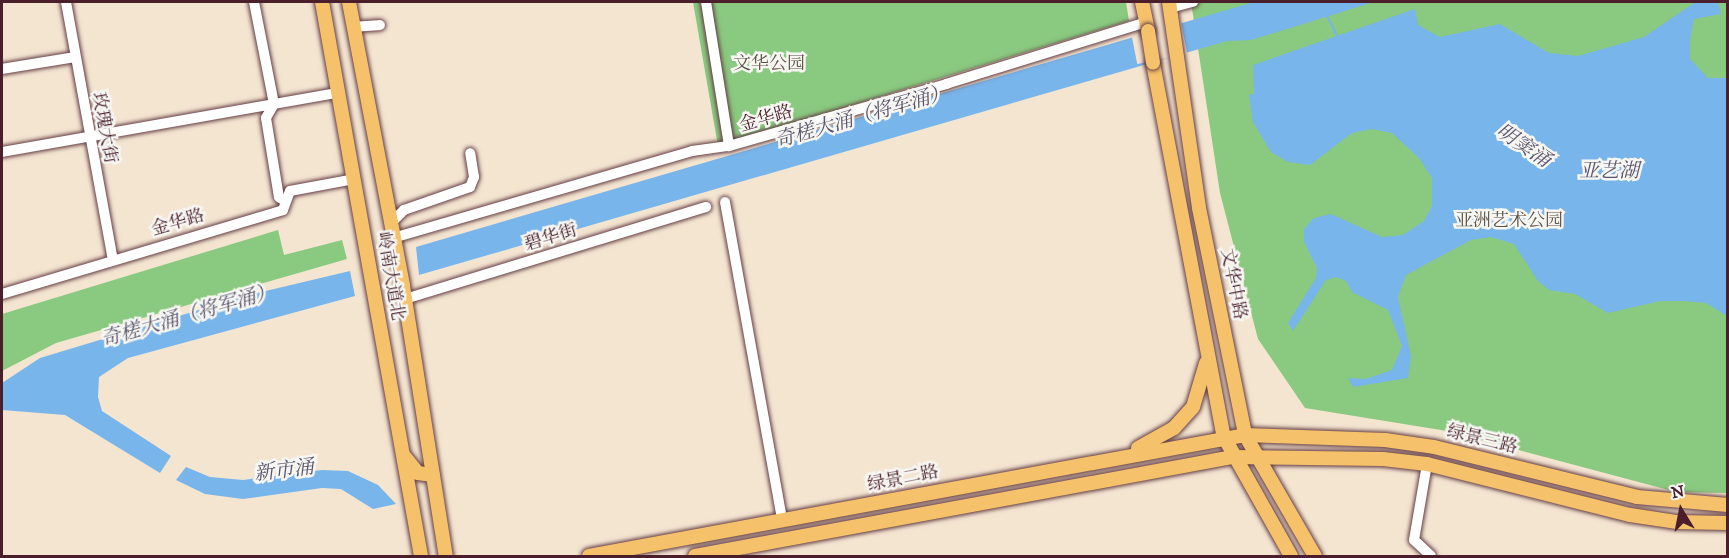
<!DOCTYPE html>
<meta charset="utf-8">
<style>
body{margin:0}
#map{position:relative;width:1729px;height:558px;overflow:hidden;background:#f4e5d1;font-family:"IM FELL DW Pica","Noto Serif SC",serif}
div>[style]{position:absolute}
.green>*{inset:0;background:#8ac980}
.water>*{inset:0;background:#78b5eb}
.pier>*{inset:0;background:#f4e5d1;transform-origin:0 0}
.stream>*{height:2px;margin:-1px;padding:0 1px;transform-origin:1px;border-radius:1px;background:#78b5eb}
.roads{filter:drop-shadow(0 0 2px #643d44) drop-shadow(0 0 2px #643d44)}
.minor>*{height:10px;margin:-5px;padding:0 5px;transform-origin:5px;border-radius:5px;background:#fff}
.major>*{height:14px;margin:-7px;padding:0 7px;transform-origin:7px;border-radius:7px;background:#f5c16b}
.bridges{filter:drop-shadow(0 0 2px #643d44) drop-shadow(0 0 2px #643d44)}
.major-bridge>*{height:14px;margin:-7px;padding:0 7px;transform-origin:7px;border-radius:7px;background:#f5c16b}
span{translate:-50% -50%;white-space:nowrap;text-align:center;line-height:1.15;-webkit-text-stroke:5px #f6f6f2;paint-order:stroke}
.park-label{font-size:18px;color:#5d5244}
.street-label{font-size:18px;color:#4a1f2b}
.water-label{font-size:20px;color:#5a546e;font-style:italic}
.frame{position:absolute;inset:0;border:3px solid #4a1f2b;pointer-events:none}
.north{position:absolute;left:1651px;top:480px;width:60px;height:60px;-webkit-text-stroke:4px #f6f6f2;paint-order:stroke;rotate:350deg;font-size:16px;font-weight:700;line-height:24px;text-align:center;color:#4a1f2b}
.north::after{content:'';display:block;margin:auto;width:21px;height:27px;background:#4a1f2b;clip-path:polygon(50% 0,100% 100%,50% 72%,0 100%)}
</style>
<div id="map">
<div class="green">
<div style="clip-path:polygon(693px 2px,1126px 2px,1129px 21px,718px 146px)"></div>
<div style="clip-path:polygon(1191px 2px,1727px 2px,1727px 493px,1676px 492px,1447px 431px,1305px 408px,1258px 339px,1220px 193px)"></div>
<div style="clip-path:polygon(278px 230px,284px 255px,342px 240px,347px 259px,56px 343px,2px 371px,2px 314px)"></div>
</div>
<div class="water">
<div style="clip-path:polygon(1254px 2px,1374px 2px,1251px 40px,1227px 41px,419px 275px,416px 247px)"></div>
<div style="clip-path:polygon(1718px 2px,1721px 14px,1694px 19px,1690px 40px,1690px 59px,1708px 78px,1727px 78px,1727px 316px,1706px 303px,1685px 301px,1660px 301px,1608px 313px,1575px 294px,1549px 290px,1538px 281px,1514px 244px,1491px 237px,1471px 240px,1406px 275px,1398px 297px,1411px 356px,1408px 378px,1353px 387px,1348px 378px,1366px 379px,1392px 370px,1402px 346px,1388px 310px,1352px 292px,1346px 281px,1336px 277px,1326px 280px,1293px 331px,1288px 323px,1316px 278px,1317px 268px,1304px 242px,1304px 229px,1314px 218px,1331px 214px,1382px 237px,1403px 235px,1424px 221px,1432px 206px,1432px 178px,1419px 158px,1392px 133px,1372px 129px,1352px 133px,1310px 165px,1288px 162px,1271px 152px,1253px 122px,1249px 95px,1254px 94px,1253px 65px,1415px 9px,1418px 25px,1440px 37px,1500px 24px,1549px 53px,1578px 56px,1644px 37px,1694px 3px)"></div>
<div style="clip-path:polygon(350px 271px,355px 296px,128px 358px,99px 377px,98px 397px,102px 411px,171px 456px,160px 473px,65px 415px,2px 410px,2px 383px,40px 358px,245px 296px)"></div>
<div style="clip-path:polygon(186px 467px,210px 477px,243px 480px,322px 470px,348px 471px,378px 485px,396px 504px,373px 509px,341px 489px,322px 488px,243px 499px,205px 494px,176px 480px)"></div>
</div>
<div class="pier">
<div style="left:1181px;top:22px;width:33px;height:51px;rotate:79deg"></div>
</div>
<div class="stream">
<div style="left:1326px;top:14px;width:25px;rotate:63deg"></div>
</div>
<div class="roads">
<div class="minor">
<div style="left:66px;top:2px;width:262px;rotate:79.7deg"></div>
<div style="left:254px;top:2px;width:104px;rotate:78.9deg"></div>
<div style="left:706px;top:2px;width:146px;rotate:80.9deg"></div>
<div style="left:1170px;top:8px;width:24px;rotate:-15deg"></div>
<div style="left:353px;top:27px;width:27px;rotate:-4deg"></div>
<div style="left:2px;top:69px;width:74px;rotate:-9.3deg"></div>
<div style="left:274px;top:104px;width:16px;rotate:120deg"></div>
<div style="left:266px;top:118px;width:80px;rotate:80.7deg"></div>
<div style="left:279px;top:197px;width:7px;rotate:34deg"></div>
<div style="left:2px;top:152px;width:341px;rotate:-10deg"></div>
<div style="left:725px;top:202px;width:322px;rotate:79.8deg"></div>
<div style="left:390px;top:224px;width:20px;rotate:-45deg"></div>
<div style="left:404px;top:210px;width:70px;rotate:-19.2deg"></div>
<div style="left:470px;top:187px;width:11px;rotate:-68deg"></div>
<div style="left:474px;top:177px;width:24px;rotate:-99deg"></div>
<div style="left:393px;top:238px;width:311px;rotate:-16.2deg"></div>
<div style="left:692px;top:151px;width:37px;rotate:-8deg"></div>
<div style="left:729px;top:146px;width:226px;rotate:-15.9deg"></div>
<div style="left:946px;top:84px;width:209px;rotate:-17.2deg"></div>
<div style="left:2px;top:294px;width:293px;rotate:-16.6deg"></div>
<div style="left:283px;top:210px;width:20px;rotate:-70deg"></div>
<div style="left:290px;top:191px;width:65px;rotate:-10.6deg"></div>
<div style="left:405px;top:299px;width:315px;rotate:-17deg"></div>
<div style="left:1427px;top:464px;width:77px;rotate:99.7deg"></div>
<div style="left:1414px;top:540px;width:23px;rotate:43deg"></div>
</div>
<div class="major">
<div style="left:322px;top:2px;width:563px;rotate:79.87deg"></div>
<div style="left:349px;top:2px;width:289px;rotate:79.2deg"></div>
<div style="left:403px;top:286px;width:273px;rotate:81deg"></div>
<div style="left:1142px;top:2px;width:30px;rotate:78deg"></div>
<div style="left:1169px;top:2px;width:208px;rotate:81.7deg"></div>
<div style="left:1199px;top:208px;width:232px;rotate:78.5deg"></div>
<div style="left:1245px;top:435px;width:140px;rotate:60deg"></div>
<div style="left:1153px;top:63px;width:381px;rotate:79.3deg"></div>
<div style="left:1224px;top:437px;width:137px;rotate:60.6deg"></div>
<div style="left:1138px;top:448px;width:41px;rotate:-29.1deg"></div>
<div style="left:1174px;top:428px;width:28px;rotate:-48deg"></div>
<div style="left:1193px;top:407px;width:46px;rotate:-73.5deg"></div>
<div style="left:404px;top:456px;width:22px;rotate:51deg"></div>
<div style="left:418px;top:473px;width:15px;rotate:8deg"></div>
<div style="left:589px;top:556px;width:667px;rotate:-10.45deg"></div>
<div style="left:1245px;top:435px;width:140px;rotate:2deg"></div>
<div style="left:1385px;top:440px;width:49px;rotate:8.1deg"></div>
<div style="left:1434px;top:447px;width:209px;rotate:13.8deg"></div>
<div style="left:1637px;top:497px;width:91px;rotate:5deg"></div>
<div style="left:695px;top:556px;width:547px;rotate:-10.43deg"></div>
<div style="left:1233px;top:457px;width:150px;rotate:0.8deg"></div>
<div style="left:1383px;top:459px;width:44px;rotate:6.5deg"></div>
<div style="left:1427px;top:464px;width:209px;rotate:14.1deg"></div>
<div style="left:1630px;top:515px;width:48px;rotate:8.5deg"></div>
<div style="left:1677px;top:522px;width:51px;rotate:1.1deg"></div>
</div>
</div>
<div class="bridges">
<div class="major-bridge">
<div style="left:1148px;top:31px;width:32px;rotate:81deg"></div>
</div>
</div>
<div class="park-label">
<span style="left:769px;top:64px">文华公园</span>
<span style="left:1509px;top:221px">亚洲艺术公园</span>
</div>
<div class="street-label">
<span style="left:766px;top:119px;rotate:-16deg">金华路</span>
<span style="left:104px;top:128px;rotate:80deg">玫瑰大街</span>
<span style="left:178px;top:223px;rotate:-16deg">金华路</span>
<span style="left:551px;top:238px;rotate:-17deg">碧华街</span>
<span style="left:390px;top:276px;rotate:80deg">岭南大道北</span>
<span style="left:1233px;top:284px;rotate:79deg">文华中路</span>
<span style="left:1482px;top:440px;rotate:14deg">绿景三路</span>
<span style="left:903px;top:479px;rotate:-11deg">绿景二路</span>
</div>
<div class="water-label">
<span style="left:862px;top:117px;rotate:-16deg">奇槎大涌（将军涌）</span>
<span style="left:1523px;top:146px;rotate:34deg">明窦涌</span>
<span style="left:1609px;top:171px">亚艺湖</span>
<span style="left:188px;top:316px;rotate:-16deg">奇槎大涌（将军涌）</span>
<span style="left:284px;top:471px;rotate:-7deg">新市涌</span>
</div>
<div class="frame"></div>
<div class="north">N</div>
</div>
